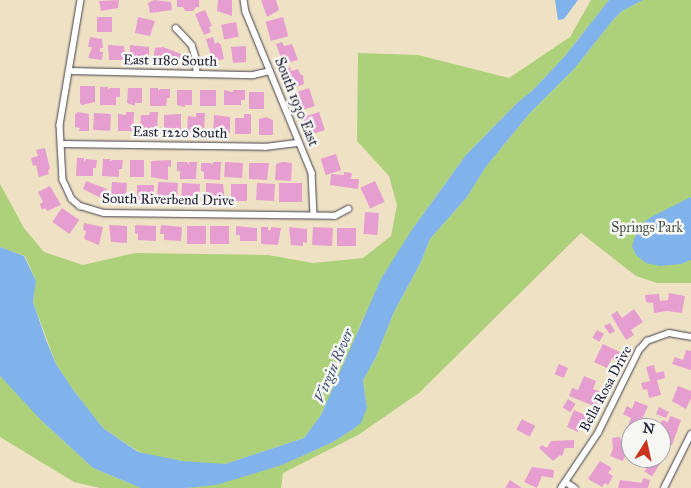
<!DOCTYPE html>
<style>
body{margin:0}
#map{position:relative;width:691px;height:488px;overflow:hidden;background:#efe1c3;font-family:"IM FELL Great Primer",serif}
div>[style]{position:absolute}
.green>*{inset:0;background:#add17a}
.water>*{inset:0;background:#80b2ec}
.building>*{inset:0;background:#e69ed1;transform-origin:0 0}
.roads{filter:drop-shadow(0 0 1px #413f4f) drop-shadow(0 0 1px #413f4f)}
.minor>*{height:5.5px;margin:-2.75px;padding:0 2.75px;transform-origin:2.75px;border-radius:2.75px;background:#fff}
span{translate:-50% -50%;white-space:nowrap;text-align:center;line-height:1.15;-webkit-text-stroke:5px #f6f6f2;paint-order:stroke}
.street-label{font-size:14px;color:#22223b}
.park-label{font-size:14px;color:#4c574e}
.water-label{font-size:15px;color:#435479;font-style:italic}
.north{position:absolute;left:621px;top:418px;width:50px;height:50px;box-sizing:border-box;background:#f6f6f2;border:1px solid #a1a1a9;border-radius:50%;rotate:10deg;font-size:14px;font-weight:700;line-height:20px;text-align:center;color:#22223b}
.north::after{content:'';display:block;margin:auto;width:18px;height:22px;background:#c8321e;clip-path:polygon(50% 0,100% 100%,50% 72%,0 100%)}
</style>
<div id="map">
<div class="green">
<div style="clip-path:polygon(591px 0,609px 0,565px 56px,532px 91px,518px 102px,466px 155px,411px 231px,362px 321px,345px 363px,321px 415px,304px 438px,225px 464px,204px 464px,161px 458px,139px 452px,103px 428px,74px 391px,56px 364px,33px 302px,36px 281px,25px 256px,0 247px,0 184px,24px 228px,44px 252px,83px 265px,135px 253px,268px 255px,313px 263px,363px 258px,391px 236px,397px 205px,389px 176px,357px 141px,358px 53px,418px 55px,509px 78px,570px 37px)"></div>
<div style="clip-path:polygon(643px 0,691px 0,691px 283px,657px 283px,636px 276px,581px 233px,419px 393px,358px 435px,283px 473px,281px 488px,186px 488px,281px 465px,333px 442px,352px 430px,367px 408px,363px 380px,376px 357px,394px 312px,421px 262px,430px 239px,467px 197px,485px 168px,529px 114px,575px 68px,613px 20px,622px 11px)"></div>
<div style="clip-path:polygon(0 376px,29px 405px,42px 421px,93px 468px,141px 488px,100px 488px,74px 482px,0 437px)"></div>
</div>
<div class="water">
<div style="clip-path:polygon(555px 0,578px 0,564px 19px,558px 20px)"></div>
<div style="clip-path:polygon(609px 0,643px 0,622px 11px,613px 20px,575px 68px,529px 114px,485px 168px,467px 197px,430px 239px,421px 262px,394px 312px,376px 357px,363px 380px,367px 408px,361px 423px,352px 430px,333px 442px,282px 465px,216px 485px,186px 488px,141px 488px,93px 468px,42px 421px,0 376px,0 247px,24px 256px,36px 281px,33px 302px,46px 340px,56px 364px,74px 391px,103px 428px,138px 452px,182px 461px,225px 464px,304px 438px,321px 415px,381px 279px,411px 231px,466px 155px,518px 102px,532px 91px,565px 56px)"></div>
<div style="clip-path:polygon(691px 197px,691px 260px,681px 264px,660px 266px,646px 263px,636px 255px,632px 246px,639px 226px,651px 217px)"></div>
</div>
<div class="building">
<div style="clip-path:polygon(119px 0,118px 8px,101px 11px,99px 1px)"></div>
<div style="clip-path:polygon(154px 0,171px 2px,172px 10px,150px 13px,148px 3px)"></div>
<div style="clip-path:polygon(177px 0,199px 0,199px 7px,196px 7px,193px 11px,185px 11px,183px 7px,177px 7px)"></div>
<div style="clip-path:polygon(218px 0,232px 0,232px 16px,217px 11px)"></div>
<div style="clip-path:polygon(261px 0,276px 0,279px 10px,267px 17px)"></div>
<div style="clip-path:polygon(205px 10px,212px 26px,209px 27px,211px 32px,204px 35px,195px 14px)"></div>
<div style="left:97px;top:17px;width:15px;height:15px"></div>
<div style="clip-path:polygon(138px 17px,155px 21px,150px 36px,135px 33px)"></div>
<div style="left:283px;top:17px;width:20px;height:18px;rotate:75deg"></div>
<div style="left:236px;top:22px;width:15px;height:15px;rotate:79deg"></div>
<div style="clip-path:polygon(90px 37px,102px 39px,103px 48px,100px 48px,100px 52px,103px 52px,102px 60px,88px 58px,92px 47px,88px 47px)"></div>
<div style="clip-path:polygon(213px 37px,215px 44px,218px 42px,221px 45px,224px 59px,213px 62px,206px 39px)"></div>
<div style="clip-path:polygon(282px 42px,284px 46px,292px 44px,298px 60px,283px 64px,276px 44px)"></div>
<div style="clip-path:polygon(108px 45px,124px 46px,125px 60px,109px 60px)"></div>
<div style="clip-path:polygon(130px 45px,149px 47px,149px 60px,130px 59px)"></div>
<div style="clip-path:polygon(246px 46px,246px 62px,233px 63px,231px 47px)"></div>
<div style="clip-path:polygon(163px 47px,181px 54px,179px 62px,153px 60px,155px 48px)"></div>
<div style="clip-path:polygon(290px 67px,291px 71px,298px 69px,301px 75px,303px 75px,304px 84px,291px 89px,284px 69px)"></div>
<div style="clip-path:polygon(80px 86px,95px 86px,95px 102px,82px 105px,80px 103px)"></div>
<div style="clip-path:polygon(100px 87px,108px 87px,108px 90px,110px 88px,120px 88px,120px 97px,116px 97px,116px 105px,100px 105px)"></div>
<div style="clip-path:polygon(128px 88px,142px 88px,142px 103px,135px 103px,135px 106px,127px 103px)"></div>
<div style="clip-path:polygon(150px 88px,158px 88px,158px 91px,160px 89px,170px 89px,170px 98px,167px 98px,166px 106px,150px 106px)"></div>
<div style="left:309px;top:88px;width:19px;height:16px;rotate:72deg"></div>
<div style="clip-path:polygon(177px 90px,192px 90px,192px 105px,185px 105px,185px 107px,177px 105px)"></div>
<div style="left:200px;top:90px;width:16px;height:16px"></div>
<div style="clip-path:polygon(224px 90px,233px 92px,233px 90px,245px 90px,245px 100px,241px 100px,241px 105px,224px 105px)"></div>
<div style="left:249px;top:92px;width:15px;height:17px"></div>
<div style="clip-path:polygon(78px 112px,89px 114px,89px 131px,79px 131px,80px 128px,75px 127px,75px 114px)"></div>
<div style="clip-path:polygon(126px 112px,134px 112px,133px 131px,118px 131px,118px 114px,126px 115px)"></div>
<div style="clip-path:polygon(150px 112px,158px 112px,157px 132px,140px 129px,141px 115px,149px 115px)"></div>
<div style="left:319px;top:112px;width:19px;height:17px;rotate:72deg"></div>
<div style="left:94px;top:113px;width:17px;height:17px;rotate:3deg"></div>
<div style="clip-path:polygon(196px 113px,205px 113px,204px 133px,187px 133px,188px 116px,196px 117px)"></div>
<div style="clip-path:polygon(181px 114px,181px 131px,175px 131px,175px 128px,172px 128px,172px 133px,164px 133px,164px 115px)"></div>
<div style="clip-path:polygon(244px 114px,251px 114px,251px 134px,235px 134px,235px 118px,244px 118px)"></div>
<div style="clip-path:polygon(214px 115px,230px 117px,230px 133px,213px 133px)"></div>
<div style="clip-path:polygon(266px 117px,273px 120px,273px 135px,259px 135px,259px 119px)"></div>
<div style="clip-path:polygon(45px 148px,50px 169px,48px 170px,49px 174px,39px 177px,36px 165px,33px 166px,31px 158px,38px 156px,36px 150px)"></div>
<div style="left:336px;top:154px;width:17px;height:16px;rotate:73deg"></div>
<div style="clip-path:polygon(77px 158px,84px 158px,84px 162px,86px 159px,97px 160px,96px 168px,93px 168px,93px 176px,76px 176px)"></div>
<div style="clip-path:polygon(103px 159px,110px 159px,110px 162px,112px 160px,123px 160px,122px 169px,119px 169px,119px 177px,102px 176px)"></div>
<div style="left:130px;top:160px;width:14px;height:17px"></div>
<div style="clip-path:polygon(171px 160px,171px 167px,168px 166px,168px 180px,151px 177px,151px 161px)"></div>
<div style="clip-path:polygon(177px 162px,187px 162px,189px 165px,189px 162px,197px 162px,196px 179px,180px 179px,180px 171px,177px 171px)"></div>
<div style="clip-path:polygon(213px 162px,221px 162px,220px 180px,204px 179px,204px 172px,201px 171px,201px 163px,211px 163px,213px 165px)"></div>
<div style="left:225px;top:162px;width:18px;height:15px;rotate:3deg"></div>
<div style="clip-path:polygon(283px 162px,292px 163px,291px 181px,275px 180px,276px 164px)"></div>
<div style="clip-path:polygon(249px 163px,269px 163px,267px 180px,249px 179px)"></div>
<div style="clip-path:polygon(344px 172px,352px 173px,351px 179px,359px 179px,358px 189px,330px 185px,331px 174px,344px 175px)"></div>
<div style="clip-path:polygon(86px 181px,107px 189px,103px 199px,83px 189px)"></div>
<div style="left:375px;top:181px;width:23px;height:16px;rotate:65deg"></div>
<div style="left:112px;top:182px;width:15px;height:18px;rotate:4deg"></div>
<div style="left:158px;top:182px;width:20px;height:18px;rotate:3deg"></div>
<div style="left:182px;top:183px;width:18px;height:16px;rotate:3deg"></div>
<div style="clip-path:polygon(206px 183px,223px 184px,225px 201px,206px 199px)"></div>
<div style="left:257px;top:183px;width:18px;height:17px;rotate:3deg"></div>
<div style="left:279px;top:183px;width:23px;height:19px"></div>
<div style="left:231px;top:184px;width:16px;height:17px"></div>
<div style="left:137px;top:185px;width:17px;height:15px"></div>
<div style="clip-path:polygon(50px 186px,61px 205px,47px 211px,45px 208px,42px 210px,40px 204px,43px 202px,38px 192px)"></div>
<div style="left:62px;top:208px;width:21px;height:17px;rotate:35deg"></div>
<div style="left:365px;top:212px;width:14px;height:22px;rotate:4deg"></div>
<div style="clip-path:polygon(84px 223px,103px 227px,99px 245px,84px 239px,86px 231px,83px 230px)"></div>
<div style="clip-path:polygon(109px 225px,127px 226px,127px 243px,111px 242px)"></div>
<div style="clip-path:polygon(135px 225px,156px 226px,156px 241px,138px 240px,138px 234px,135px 233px)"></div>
<div style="clip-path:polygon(161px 225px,182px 227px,181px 241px,164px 240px,164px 234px,160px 234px)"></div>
<div style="left:187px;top:226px;width:19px;height:18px"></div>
<div style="left:210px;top:226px;width:19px;height:18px"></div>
<div style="clip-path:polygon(236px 226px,257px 228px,257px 241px,240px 241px,240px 235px,236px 235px)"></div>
<div style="clip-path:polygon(261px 227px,268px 227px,268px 230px,271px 230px,271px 227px,281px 228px,278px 245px,261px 244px)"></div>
<div style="clip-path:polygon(289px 227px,307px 229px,307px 243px,303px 242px,303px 246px,291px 245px)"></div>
<div style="left:313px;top:227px;width:20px;height:18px;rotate:3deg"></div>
<div style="left:337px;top:228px;width:19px;height:18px"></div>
<div style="clip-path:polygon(669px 293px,685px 296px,682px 313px,667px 311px,654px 313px,653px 303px,646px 302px,645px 295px,659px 294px,660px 301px,668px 300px)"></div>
<div style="clip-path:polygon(634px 309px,643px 322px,631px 330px,634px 335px,626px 340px,611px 315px,617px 311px,622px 318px)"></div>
<div style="clip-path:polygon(610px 323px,615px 331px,610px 334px,604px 326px)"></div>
<div style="left:597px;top:330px;width:8px;height:9px;rotate:30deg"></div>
<div style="clip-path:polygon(603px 344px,622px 353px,618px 361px,612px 358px,607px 368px,594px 362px)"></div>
<div style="clip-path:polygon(686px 350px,691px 351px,691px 370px,672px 364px,675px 357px,683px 360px)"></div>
<div style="left:559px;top:364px;width:10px;height:11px;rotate:24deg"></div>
<div style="clip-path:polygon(654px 365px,656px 373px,664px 371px,665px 378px,657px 380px,661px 395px,649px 398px,647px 389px,643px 390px,641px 383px,650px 381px,646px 367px)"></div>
<div style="clip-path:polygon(584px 376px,596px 381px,593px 389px,602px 392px,596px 407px,569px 396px,572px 388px,578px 390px)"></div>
<div style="clip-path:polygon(678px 386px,691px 391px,691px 398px,686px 409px,672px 401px)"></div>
<div style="left:568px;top:399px;width:9px;height:10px;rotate:32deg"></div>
<div style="clip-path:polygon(635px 401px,648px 406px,638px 428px,631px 428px,628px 426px,631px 418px,623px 414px,627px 406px,632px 409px)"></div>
<div style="clip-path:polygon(659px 407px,669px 412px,666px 418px,656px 414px)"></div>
<div style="clip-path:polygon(574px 410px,590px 417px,587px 425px,582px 423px,578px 432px,567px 427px)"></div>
<div style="clip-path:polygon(670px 416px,681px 420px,672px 445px,661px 441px,659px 428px,662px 420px,668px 422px)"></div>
<div style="left:522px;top:419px;width:15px;height:12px;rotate:28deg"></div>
<div style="clip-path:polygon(620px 437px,621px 441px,624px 441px,626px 454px,623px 461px,610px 456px,613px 449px,612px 438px)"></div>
<div style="clip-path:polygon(574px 440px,574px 448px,565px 448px,562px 456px,560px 455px,553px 461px,539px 448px,542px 445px,547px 448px,551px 441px)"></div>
<div style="left:653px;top:458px;width:9px;height:16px;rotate:32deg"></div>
<div style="clip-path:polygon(600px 461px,612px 468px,608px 473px,613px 476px,608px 485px,605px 483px,602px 487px,588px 479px)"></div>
<div style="clip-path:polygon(532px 467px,554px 470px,553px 478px,542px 476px,537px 488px,524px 482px)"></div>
<div style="clip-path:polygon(643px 478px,650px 480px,648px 488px,618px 488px,620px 480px,642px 483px)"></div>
<div style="clip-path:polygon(510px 480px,522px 488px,505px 488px)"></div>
</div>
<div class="roads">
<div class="minor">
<div style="left:81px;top:0;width:127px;rotate:99.5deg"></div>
<div style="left:60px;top:125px;width:55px;rotate:86.9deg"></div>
<div style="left:63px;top:180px;width:21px;rotate:65deg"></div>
<div style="left:72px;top:199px;width:11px;rotate:41deg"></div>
<div style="left:80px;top:206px;width:25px;rotate:16deg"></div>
<div style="left:104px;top:213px;width:231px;rotate:0.7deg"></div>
<div style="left:335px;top:216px;width:15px;rotate:-28deg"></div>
<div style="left:244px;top:0;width:12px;rotate:81deg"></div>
<div style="left:246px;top:12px;width:174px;rotate:67.7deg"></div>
<div style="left:312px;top:173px;width:42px;rotate:87.3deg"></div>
<div style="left:176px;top:28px;width:23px;rotate:47deg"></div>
<div style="left:192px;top:45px;width:14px;rotate:73deg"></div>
<div style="left:196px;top:58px;width:16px;rotate:86deg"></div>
<div style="left:70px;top:71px;width:183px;rotate:1.3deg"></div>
<div style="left:253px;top:75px;width:17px;rotate:-13deg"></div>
<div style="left:61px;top:144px;width:204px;rotate:0.8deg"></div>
<div style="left:265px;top:147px;width:34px;rotate:-7deg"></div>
<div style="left:566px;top:482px;width:11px;rotate:34deg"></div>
<div style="left:561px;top:488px;width:66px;rotate:-56.1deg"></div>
<div style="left:598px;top:433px;width:93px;rotate:-63.7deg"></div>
<div style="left:639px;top:350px;width:12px;rotate:-48deg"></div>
<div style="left:647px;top:341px;width:23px;rotate:-20deg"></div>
<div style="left:669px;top:333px;width:22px;rotate:10deg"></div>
<div style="left:664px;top:488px;width:60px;rotate:-63.4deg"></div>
</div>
</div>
<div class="street-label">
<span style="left:170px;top:61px;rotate:1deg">East 1180 South</span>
<span style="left:296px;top:102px;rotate:68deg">South 1930 East</span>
<span style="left:180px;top:133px;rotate:1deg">East 1220 South</span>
<span style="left:168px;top:200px;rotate:1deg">South Riverbend Drive</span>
<span style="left:606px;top:389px;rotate:-62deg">Bella Rosa Drive</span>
</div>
<div class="park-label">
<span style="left:647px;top:228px">Springs Park</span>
</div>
<div class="water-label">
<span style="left:334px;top:366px;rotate:-67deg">Virgin River</span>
</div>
<div class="north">N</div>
</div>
